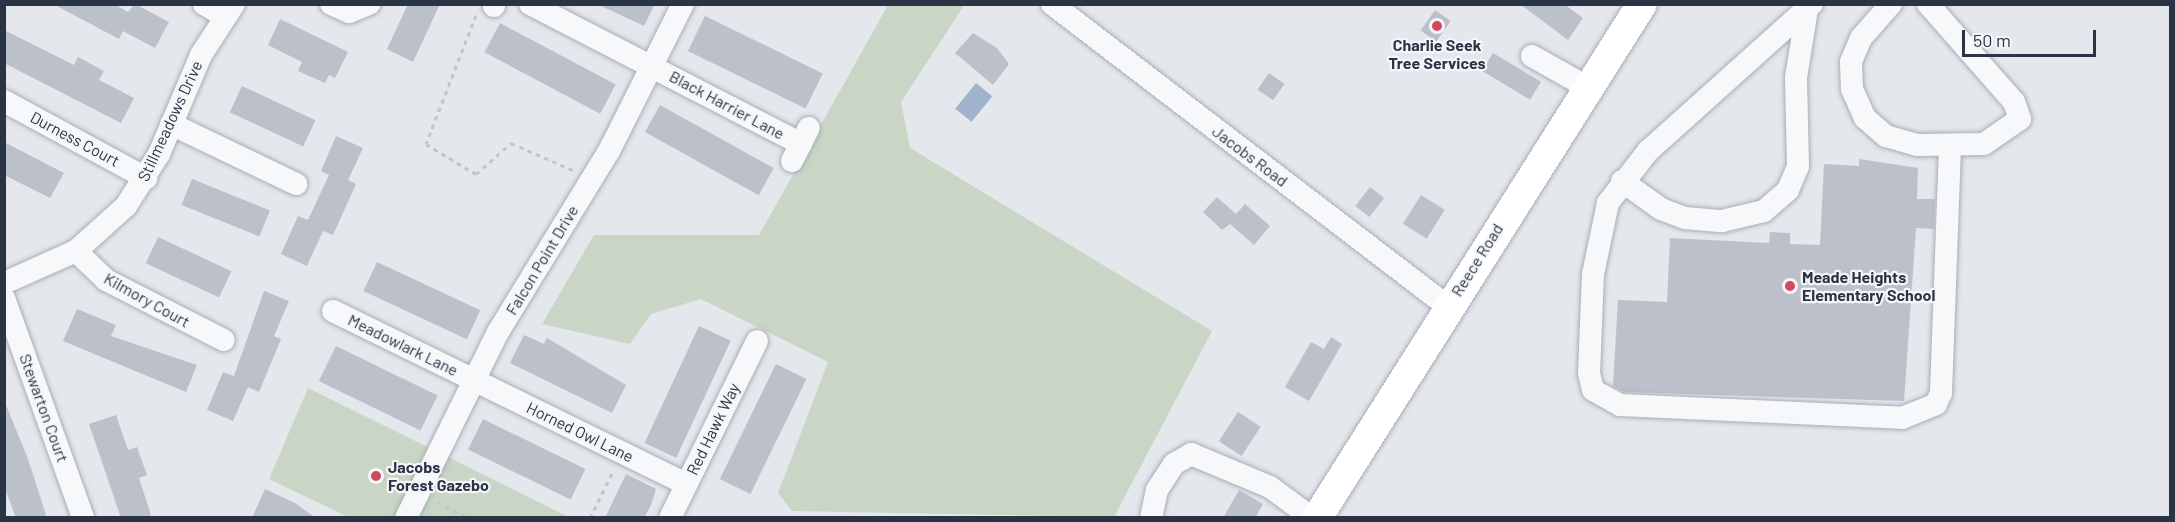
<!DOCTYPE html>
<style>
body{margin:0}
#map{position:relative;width:2175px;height:522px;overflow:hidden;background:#e4e7ec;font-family:Barlow,sans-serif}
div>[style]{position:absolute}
.green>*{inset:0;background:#c9d6c5}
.water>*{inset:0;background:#9fb4cc;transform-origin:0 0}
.building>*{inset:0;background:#bbc0ca;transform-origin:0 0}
.path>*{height:3px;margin-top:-1.5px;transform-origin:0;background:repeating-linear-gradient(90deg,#c2c5cb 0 4.5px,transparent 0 9px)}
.roads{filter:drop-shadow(0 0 2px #a9aeb7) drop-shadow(0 0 2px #a9aeb7)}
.minor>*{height:22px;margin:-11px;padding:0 11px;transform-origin:11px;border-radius:11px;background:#f7f8fa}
.major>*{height:30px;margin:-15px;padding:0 15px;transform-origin:15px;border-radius:15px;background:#fff}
.dots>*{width:16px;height:16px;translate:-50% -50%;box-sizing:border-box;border:3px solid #f4f6f9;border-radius:50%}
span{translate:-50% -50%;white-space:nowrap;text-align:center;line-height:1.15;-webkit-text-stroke:4.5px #f4f6f9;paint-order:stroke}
.poi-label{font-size:16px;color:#2b3445;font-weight:700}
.left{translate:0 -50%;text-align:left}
.street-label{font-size:16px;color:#2b3445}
.frame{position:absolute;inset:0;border:6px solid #2b3445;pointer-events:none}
.scale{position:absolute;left:1962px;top:30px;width:134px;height:27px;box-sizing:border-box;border:3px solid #2b3445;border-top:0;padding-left:8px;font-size:18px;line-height:21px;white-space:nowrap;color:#2b3445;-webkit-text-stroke:4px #f4f6f9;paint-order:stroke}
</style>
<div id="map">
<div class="green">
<div style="clip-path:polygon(965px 4px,901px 102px,910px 148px,1212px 331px,1114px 517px,792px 511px,778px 493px,828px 362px,701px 299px,651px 314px,630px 344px,542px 324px,594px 235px,759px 235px,888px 5px)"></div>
<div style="clip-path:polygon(308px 388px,569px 517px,348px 517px,269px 479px)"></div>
</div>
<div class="water">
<div style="left:976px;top:83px;width:21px;height:33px;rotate:39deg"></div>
</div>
<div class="building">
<div style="clip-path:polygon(53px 4px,114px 4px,128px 12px,135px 4px,169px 22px,155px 48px,123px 31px,119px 39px)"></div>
<div style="clip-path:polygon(408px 4px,440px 4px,413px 62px,387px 49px)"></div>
<div style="clip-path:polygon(597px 4px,655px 4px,644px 26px)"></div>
<div style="clip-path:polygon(1520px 4px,1564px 4px,1583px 18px,1568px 40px)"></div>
<div style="left:1435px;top:10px;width:19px;height:25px;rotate:35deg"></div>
<div style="left:705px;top:16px;width:131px;height:39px;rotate:26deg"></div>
<div style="clip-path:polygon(280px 19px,348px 52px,335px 78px,329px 75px,325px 83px,298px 71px,302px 62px,268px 45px)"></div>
<div style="left:500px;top:23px;width:131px;height:33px;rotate:28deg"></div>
<div style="clip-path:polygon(4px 30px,74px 65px,78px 57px,104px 71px,99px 80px,134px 98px,121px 123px,4px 63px)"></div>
<div style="clip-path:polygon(973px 33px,997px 48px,1009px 64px,993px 85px,955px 53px)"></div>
<div style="left:1493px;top:53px;width:56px;height:21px;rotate:31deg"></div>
<div style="left:1269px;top:73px;width:19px;height:20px;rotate:35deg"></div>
<div style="left:242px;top:86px;width:81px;height:29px;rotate:25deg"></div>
<div style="left:660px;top:105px;width:130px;height:31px;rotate:29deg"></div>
<div style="clip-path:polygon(336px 136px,363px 148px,348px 180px,356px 184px,333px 235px,323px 231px,307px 266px,281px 254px,298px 216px,308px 220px,329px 175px,321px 171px)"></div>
<div style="clip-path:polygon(4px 142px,64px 173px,50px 198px,4px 175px)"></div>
<div style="clip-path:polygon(1859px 159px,1918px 168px,1917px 199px,1935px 199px,1934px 229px,1916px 228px,1904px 401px,1624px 392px,1613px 386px,1618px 300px,1667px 302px,1670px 238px,1769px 243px,1770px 232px,1790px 233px,1790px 244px,1820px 245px,1824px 164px,1859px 166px)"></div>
<div style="left:192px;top:179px;width:84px;height:28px;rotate:22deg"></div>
<div style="left:1370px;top:187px;width:18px;height:24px;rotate:38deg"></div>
<div style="left:1421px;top:195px;width:28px;height:34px;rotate:32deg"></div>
<div style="clip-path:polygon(1217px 197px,1236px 214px,1245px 204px,1270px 226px,1254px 245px,1230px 224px,1222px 230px,1203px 212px)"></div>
<div style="left:158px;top:237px;width:81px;height:29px;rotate:25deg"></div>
<div style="left:377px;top:262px;width:114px;height:32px;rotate:25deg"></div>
<div style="clip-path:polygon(264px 291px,289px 301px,274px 336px,281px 339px,259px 392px,248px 387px,233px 421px,207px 410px,223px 372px,234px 376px)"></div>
<div style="clip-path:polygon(77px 309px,116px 325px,111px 336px,197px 365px,186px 392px,63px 341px)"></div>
<div style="left:699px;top:326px;width:35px;height:129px;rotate:25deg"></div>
<div style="clip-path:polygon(524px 335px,544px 344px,547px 338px,626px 385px,612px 413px,510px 363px)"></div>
<div style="clip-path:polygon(1331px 337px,1342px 344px,1309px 401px,1285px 387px,1311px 342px,1324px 349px)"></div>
<div style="left:336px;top:346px;width:113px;height:39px;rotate:26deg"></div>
<div style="left:776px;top:364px;width:34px;height:128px;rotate:26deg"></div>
<div style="clip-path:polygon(4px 400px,28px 459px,47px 518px,16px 518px,4px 486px)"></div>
<div style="left:1238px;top:412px;width:27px;height:35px;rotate:33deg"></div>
<div style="clip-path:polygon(116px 415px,128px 450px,137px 447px,147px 475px,139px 478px,151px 515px,144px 518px,121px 518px,89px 424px)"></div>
<div style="left:483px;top:419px;width:114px;height:34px;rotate:26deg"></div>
<div style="clip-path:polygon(626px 474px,656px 489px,651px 505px,644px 518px,605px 518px)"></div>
<div style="clip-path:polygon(265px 489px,295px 503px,316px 518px,252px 518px)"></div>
<div style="clip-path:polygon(1239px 490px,1263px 504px,1255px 518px,1223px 518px)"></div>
</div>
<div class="path">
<div style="left:476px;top:15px;width:138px;rotate:111.2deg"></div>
<div style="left:426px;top:144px;width:58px;rotate:31deg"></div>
<div style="left:476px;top:174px;width:47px;rotate:-41.5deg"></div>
<div style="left:511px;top:143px;width:70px;rotate:23.6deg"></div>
<div style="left:383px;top:478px;width:18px;rotate:27deg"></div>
<div style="left:437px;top:502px;width:35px;rotate:27deg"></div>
<div style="left:590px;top:518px;width:52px;rotate:-63.9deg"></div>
</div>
<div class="roads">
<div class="minor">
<div style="left:204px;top:4px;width:23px;rotate:31deg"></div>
<div style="left:331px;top:4px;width:20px;rotate:24deg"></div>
<div style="left:349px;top:12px;width:22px;rotate:-22deg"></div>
<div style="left:530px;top:4px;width:305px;rotate:27.3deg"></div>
<div style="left:1052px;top:4px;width:499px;rotate:37.4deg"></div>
<div style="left:1812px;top:4px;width:220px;rotate:138.1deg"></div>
<div style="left:1648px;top:151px;width:66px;rotate:127.6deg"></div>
<div style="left:1608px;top:203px;width:73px;rotate:101.9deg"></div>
<div style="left:1593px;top:274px;width:99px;rotate:92.3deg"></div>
<div style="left:1589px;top:373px;width:17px;rotate:77deg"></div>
<div style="left:1593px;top:390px;width:31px;rotate:29deg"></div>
<div style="left:1620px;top:405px;width:282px;rotate:2.6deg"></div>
<div style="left:1902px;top:418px;width:37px;rotate:-22deg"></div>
<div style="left:1936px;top:404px;width:12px;rotate:-66deg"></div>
<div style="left:1941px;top:393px;width:245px;rotate:-87.9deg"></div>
<div style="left:1891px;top:4px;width:45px;rotate:131.4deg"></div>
<div style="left:1861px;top:38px;width:26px;rotate:113deg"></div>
<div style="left:1851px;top:62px;width:27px;rotate:88deg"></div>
<div style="left:1852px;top:89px;width:32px;rotate:66deg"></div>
<div style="left:1865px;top:118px;width:28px;rotate:41deg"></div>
<div style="left:1886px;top:136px;width:32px;rotate:16deg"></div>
<div style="left:1917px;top:145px;width:67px;rotate:-0.9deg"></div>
<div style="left:1984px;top:144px;width:44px;rotate:-34.8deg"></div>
<div style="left:2020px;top:119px;width:18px;rotate:-109deg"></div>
<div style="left:2014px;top:102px;width:130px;rotate:-131.3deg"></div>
<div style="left:494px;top:6px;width:2px;rotate:-90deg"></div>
<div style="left:1532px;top:56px;width:63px;rotate:29.4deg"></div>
<div style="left:4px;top:101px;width:162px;rotate:28.5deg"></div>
<div style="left:171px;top:124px;width:139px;rotate:25.6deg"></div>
<div style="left:792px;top:161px;width:37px;rotate:-63deg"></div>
<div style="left:1622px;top:181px;width:48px;rotate:35.7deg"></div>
<div style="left:1661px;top:209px;width:26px;rotate:21deg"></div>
<div style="left:1685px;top:218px;width:37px;rotate:5deg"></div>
<div style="left:1722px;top:221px;width:43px;rotate:-13.4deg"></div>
<div style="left:1764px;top:211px;width:32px;rotate:-41deg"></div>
<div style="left:1788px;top:190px;width:26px;rotate:-67deg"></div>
<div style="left:1798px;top:166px;width:88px;rotate:-91.3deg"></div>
<div style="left:1796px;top:78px;width:70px;rotate:-80.9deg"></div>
<div style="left:76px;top:251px;width:42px;rotate:44deg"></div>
<div style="left:106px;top:280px;width:132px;rotate:27deg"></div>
<div style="left:4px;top:283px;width:79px;rotate:-24deg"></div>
<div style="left:76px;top:251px;width:67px;rotate:-42deg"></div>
<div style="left:126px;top:206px;width:62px;rotate:-57.6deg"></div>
<div style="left:159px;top:154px;width:108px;rotate:-67deg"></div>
<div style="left:201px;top:55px;width:61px;rotate:-57.1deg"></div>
<div style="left:4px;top:298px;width:234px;rotate:70.2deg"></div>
<div style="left:333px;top:311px;width:393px;rotate:26.1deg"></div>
<div style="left:406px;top:518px;width:208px;rotate:-63.7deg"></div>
<div style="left:498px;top:332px;width:212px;rotate:-58.5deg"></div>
<div style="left:609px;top:151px;width:165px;rotate:-63.3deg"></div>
<div style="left:670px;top:518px;width:197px;rotate:-63.8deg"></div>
<div style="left:1151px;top:518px;width:29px;rotate:-78deg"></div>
<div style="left:1157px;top:490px;width:31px;rotate:-57deg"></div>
<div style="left:1174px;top:464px;width:20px;rotate:-30deg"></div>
<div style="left:1191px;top:454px;width:86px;rotate:22.7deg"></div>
<div style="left:1270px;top:487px;width:52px;rotate:36.4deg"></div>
</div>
<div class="major">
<div style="left:1317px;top:518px;width:608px;rotate:-57.7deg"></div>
</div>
</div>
<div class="dots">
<div style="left:1437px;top:26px;background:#d1495b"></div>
<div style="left:1790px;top:286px;background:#d1495b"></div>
<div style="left:376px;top:476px;background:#d1495b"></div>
</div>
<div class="poi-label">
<span style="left:1437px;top:54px">Charlie Seek<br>Tree Services</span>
<span class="left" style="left:1802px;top:286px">Meade Heights<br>Elementary School</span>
<span class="left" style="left:388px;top:476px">Jacobs<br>Forest Gazebo</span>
</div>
<div class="street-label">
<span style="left:727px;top:105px;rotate:28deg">Black Harrier Lane</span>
<span style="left:170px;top:121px;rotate:-65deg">Stillmeadows Drive</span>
<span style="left:75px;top:139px;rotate:28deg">Durness Court</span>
<span style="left:1250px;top:156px;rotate:37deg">Jacobs Road</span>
<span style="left:542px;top:260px;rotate:-59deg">Falcon Point Drive</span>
<span style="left:1477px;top:260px;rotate:-58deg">Reece Road</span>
<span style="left:147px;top:300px;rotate:29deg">Kilmory Court</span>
<span style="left:403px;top:345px;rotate:26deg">Meadowlark Lane</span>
<span style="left:44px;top:408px;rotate:70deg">Stewarton Court</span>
<span style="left:713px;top:429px;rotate:-64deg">Red Hawk Way</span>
<span style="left:580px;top:432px;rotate:26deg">Horned Owl Lane</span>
</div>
<div class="frame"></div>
<div class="scale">50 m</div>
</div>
